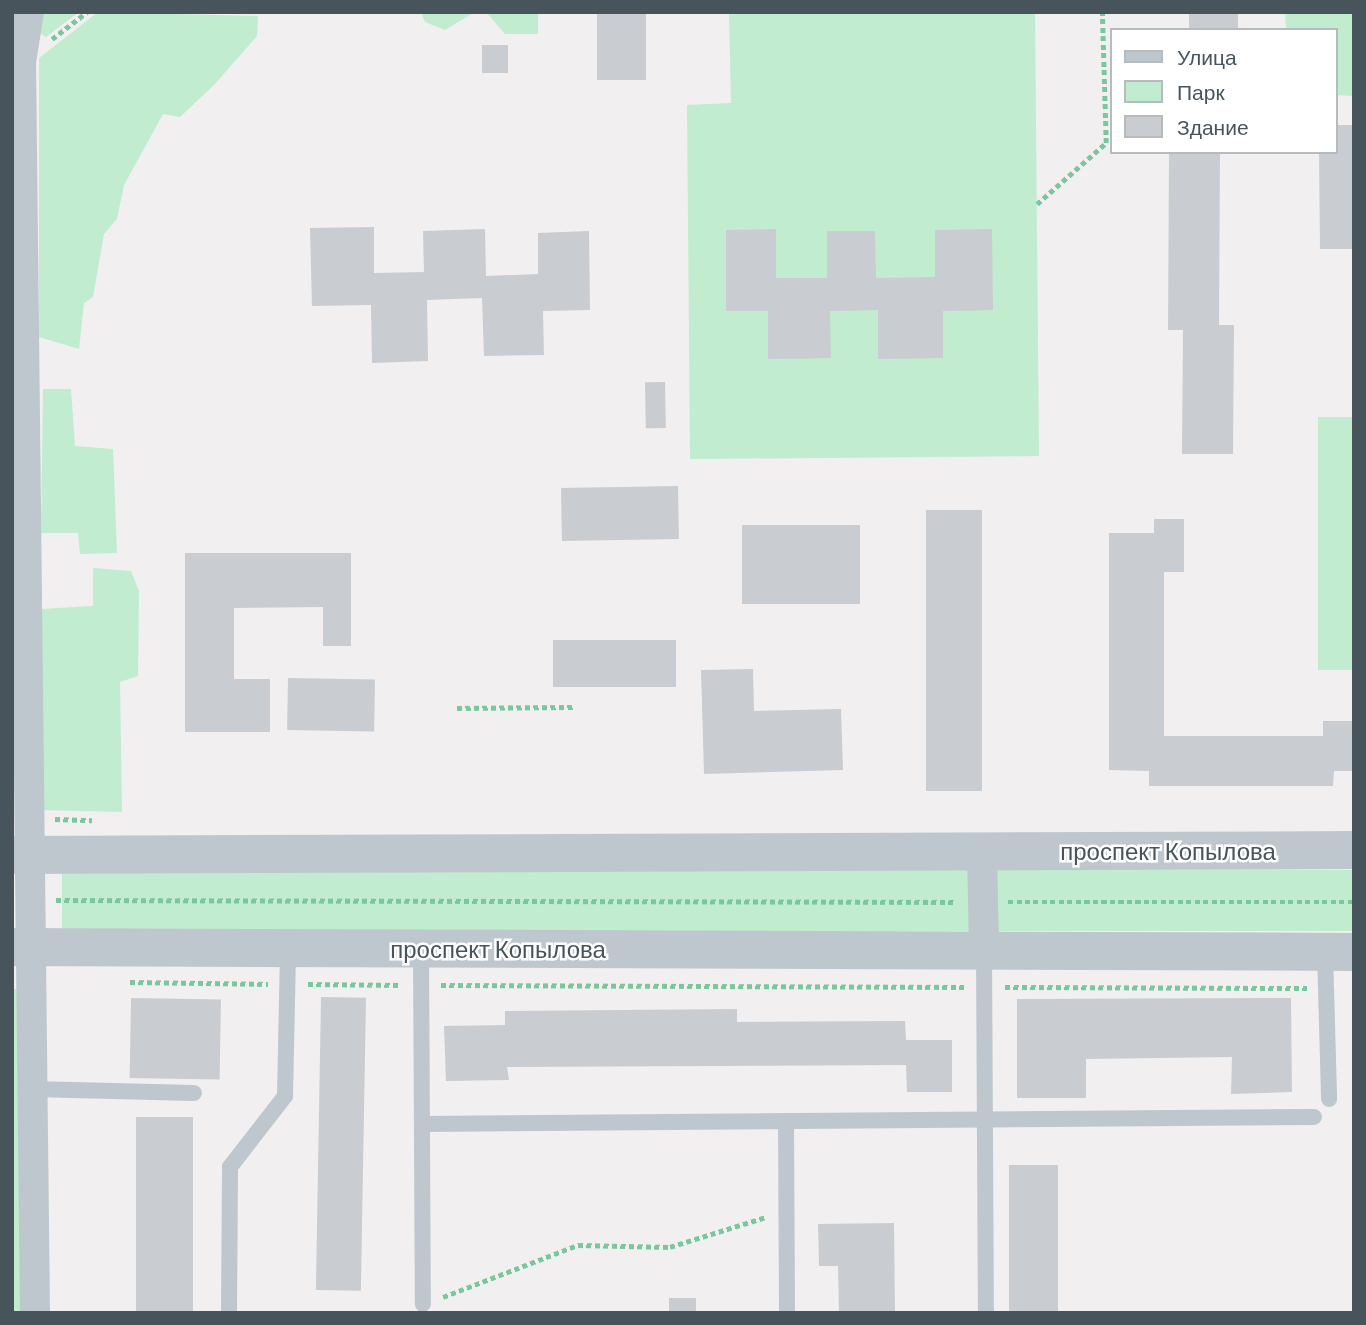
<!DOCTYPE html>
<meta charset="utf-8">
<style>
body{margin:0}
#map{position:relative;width:1366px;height:1325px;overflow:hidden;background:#f1efef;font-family:Barlow,sans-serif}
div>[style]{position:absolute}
.green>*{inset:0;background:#c1eccf;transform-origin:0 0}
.building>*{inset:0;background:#c9cdd1;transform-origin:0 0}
.path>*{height:4.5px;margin-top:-2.25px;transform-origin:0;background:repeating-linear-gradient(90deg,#7bc79d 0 5px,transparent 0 8.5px)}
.service>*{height:16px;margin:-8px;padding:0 8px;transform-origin:8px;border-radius:8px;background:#bec7cd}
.minor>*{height:30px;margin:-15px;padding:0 15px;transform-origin:15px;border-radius:15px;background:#bec7cd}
.tertiary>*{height:38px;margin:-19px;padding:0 19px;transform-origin:19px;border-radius:19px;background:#bec7cd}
span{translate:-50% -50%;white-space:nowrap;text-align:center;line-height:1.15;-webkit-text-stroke:5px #fff;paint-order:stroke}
.street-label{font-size:24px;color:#48545b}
.frame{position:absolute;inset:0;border:14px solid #48545b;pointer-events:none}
.legend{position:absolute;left:1110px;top:28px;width:228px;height:126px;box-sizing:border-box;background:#fff;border:2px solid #b6bbbd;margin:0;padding:9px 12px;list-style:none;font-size:21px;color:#48545b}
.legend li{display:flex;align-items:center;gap:14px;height:35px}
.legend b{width:35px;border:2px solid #b6bbbd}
</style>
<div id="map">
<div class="green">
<div style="clip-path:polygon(42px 12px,79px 12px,46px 37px,38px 32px)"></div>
<div style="clip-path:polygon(98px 12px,258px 16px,257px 36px,214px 85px,180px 117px,163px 114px,124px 185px,117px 219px,104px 234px,93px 297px,84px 303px,79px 349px,39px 337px,39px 58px)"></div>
<div style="clip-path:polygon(421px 12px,475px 12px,445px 30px,425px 22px)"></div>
<div style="clip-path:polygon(486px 12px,538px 12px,538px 34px,505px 34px)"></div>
<div style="clip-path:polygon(729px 12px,1035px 12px,1039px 456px,690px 459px,687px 105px,731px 103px)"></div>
<div style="clip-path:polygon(1285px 12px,1354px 12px,1354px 96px,1336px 95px,1336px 30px,1286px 30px)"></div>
<div style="clip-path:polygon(43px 389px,71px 389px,75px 446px,113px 449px,117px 553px,80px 554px,78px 533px,41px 533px)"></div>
<div style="left:1318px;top:417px;width:36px;height:253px"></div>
<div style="clip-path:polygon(93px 568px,131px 571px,139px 591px,138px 676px,120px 682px,122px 812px,40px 810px,41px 609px,93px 606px)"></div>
<div style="left:62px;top:870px;width:1292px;height:61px"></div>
<div style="clip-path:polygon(12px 989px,21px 989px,26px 1313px,12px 1313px)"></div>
</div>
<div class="building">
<div style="left:597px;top:12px;width:49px;height:68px"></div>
<div style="left:1189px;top:12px;width:49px;height:18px"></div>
<div style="left:482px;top:45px;width:26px;height:28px"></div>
<div style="clip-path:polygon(1336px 125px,1354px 125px,1354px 249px,1320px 249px,1319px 152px,1336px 152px)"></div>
<div style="clip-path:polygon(1169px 152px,1220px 152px,1219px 325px,1234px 325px,1233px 454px,1182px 454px,1183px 330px,1168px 330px)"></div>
<div style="clip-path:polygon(374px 227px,374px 273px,424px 272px,423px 231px,485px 229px,486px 276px,538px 274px,538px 233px,589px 231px,590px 310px,543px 311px,544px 355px,484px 356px,482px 298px,427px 300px,428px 361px,372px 363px,371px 305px,312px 306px,310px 228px)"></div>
<div style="clip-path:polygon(776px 229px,776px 278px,827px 278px,827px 231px,875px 231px,876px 278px,935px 277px,935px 230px,992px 229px,993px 310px,943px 311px,943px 358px,878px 359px,878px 310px,830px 311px,831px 358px,768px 359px,768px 311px,726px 311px,726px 230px)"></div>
<div style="left:665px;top:382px;width:46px;height:20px;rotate:89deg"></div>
<div style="left:678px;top:486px;width:53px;height:117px;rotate:89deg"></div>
<div style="left:926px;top:510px;width:56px;height:281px"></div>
<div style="clip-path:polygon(1154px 519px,1184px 519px,1184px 572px,1164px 572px,1164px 736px,1323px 736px,1323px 721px,1354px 721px,1354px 771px,1334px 771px,1333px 786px,1149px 786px,1149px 771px,1109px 770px,1109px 533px,1154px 533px)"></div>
<div style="left:742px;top:525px;width:118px;height:79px"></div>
<div style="clip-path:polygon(185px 553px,351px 553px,351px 646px,323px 646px,323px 607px,234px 608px,234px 679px,270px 679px,270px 732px,185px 732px)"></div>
<div style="left:676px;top:640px;width:47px;height:123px;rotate:90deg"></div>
<div style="clip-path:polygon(753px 669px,754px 711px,841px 709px,843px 770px,704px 774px,701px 670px)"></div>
<div style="left:288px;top:678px;width:87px;height:52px;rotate:1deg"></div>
<div style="left:321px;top:997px;width:45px;height:293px;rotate:1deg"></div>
<div style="left:131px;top:998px;width:90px;height:80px;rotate:1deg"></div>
<div style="clip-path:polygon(1291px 998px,1292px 1092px,1231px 1094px,1232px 1057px,1086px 1059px,1086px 1098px,1017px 1098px,1017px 999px)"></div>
<div style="clip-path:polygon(737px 1009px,737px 1022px,905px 1021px,906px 1040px,952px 1040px,952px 1092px,907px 1092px,906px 1065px,507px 1067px,509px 1080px,446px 1081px,444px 1026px,505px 1025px,505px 1011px)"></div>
<div style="left:193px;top:1117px;width:196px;height:57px;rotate:90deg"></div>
<div style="left:1009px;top:1165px;width:49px;height:148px"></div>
<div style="clip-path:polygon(894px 1223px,895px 1313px,839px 1313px,838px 1266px,819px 1266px,818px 1224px)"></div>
<div style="left:669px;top:1298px;width:27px;height:15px"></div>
</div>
<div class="path">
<div style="left:52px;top:39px;width:44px;rotate:-37.6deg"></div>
<div style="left:1037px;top:204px;width:92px;rotate:-41.5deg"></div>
<div style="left:1106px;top:143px;width:131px;rotate:-91.7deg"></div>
<div style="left:457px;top:708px;width:117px;rotate:-0.5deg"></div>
<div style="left:55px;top:819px;width:37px;rotate:2deg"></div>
<div style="left:56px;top:900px;width:901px;rotate:0.13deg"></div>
<div style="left:1008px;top:902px;width:346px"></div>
<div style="left:130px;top:982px;width:138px;rotate:0.8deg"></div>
<div style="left:308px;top:984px;width:93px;rotate:0.6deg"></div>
<div style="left:441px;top:985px;width:523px;rotate:0.22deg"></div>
<div style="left:1005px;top:987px;width:302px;rotate:0.2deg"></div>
<div style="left:443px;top:1297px;width:145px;rotate:-21.1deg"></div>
<div style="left:578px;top:1245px;width:92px;rotate:1.2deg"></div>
<div style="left:670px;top:1247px;width:101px;rotate:-17.4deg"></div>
</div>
<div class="service">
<div style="left:421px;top:949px;width:355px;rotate:89.7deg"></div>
<div style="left:984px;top:951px;width:362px;rotate:89.7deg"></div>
<div style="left:1325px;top:952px;width:147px;rotate:88.4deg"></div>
<div style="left:32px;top:1089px;width:162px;rotate:1.4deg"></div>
<div style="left:786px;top:1121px;width:192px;rotate:89.7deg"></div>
<div style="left:422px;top:1124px;width:892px;rotate:-0.45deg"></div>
<div style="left:229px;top:1313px;width:146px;rotate:-89.6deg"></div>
<div style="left:230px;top:1167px;width:90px;rotate:-52.2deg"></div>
<div style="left:285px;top:1096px;width:147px;rotate:-88.8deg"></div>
</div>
<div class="minor">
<div style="left:29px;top:12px;width:51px;rotate:99.1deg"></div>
<div style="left:21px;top:62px;width:1251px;rotate:89.36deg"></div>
<div style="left:982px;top:852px;width:98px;rotate:88.8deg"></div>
</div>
<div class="tertiary">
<div style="left:12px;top:855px;width:1342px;rotate:-0.21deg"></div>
<div style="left:12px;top:947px;width:1342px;rotate:0.21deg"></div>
</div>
<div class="street-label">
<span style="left:1168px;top:851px">проспект Копылова</span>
<span style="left:498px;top:949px">проспект Копылова</span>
</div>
<div class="frame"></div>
<ul class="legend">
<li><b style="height:9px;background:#bec7cd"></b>Улица</li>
<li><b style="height:19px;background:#c1eccf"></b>Парк</li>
<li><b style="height:19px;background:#c9cdd1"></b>Здание</li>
</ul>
</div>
